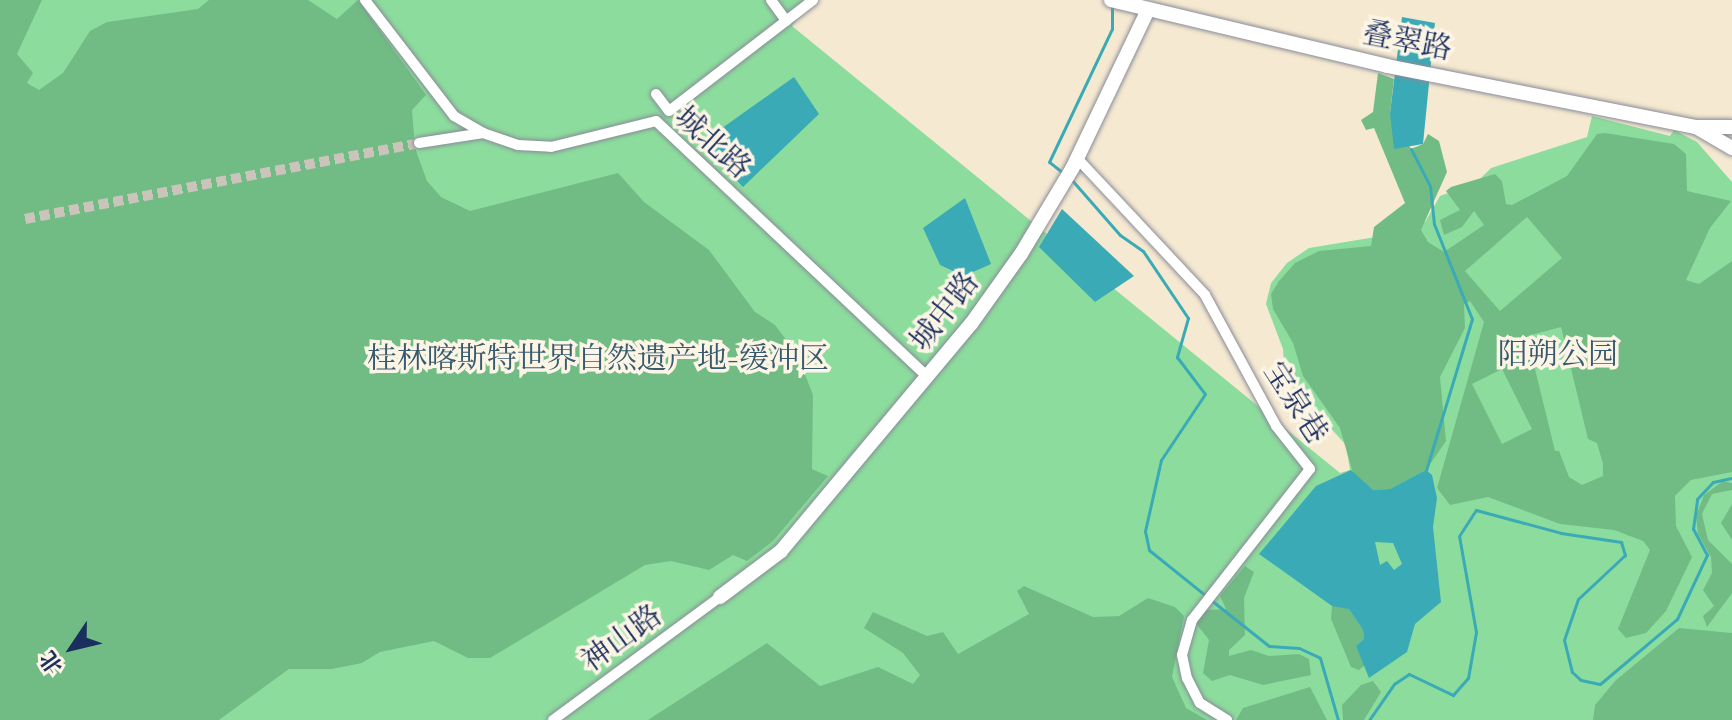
<!DOCTYPE html>
<meta charset="utf-8">
<style>
body{margin:0}
#map{position:relative;width:1732px;height:720px;overflow:hidden;background:#f6e9d1;font-family:"Libre Bodoni","Noto Serif SC",serif}
div>[style]{position:absolute}
.green>*{inset:0;background:#8cdd9d}
.forest>*{inset:0;background:#71bc84}
.water>*{inset:0;background:#3aaab6}
.stream>*{height:3px;margin:-1.5px;padding:0 1.5px;transform-origin:1.5px;border-radius:1.5px;background:#3aaab6}
.street-tunnel>*{height:10px;margin-top:-5px;transform-origin:0;background:repeating-linear-gradient(90deg,#cac4ba 0 10px,transparent 0 15px)}
.roads{filter:drop-shadow(0 0 2px #888c98) drop-shadow(0 0 2px #888c98)}
.street>*{height:10px;margin:-5px;padding:0 5px;transform-origin:5px;border-radius:5px;background:#fff}
.secondary>*{height:14px;margin:-7px;padding:0 7px;transform-origin:7px;border-radius:7px;background:#fff}
span{translate:-50% -50%;white-space:nowrap;text-align:center;line-height:1.15;-webkit-text-stroke:7px #fcf5e5;paint-order:stroke}
.street-label{font-size:30px;color:#1b2f5e}
.park-label{font-size:30px;color:#375a6e}
.north{position:absolute;left:32px;top:608px;width:80px;height:80px;-webkit-text-stroke:6px #fcf5e5;paint-order:stroke;rotate:235deg;font-size:22px;font-weight:700;line-height:32px;text-align:center;color:#1b2f5e}
.north::after{content:'';display:block;margin:auto;width:28px;height:36px;background:#1b2f5e;clip-path:polygon(50% 0,100% 100%,50% 72%,0 100%)}
</style>
<div id="map">
<div class="green">
<div style="clip-path:polygon(0 0,811px 0,792px 26px,1340px 473px,1350px 470px,1346px 445px,1285px 378px,1283px 349px,1266px 304px,1271px 283px,1287px 263px,1309px 248px,1394px 234px,1425px 222px,1440px 196px,1477px 182px,1491px 168px,1587px 137px,1592px 116px,1670px 136px,1674px 130px,1697px 142px,1732px 182px,1732px 720px,0 720px)"></div>
</div>
<div class="forest">
<div style="clip-path:polygon(0 0,42px 0,17px 54px,33px 73px,27px 83px,39px 90px,63px 73px,90px 31px,107px 22px,198px 9px,209px 0,308px 0,337px 19px,358px 0,426px 95px,412px 110px,415px 148px,427px 181px,441px 197px,470px 211px,618px 173px,644px 202px,709px 250px,755px 312px,775px 325px,797px 354px,813px 395px,812px 469px,828px 476px,773px 541px,747px 561px,733px 555px,709px 570px,671px 561px,645px 565px,490px 658px,468px 658px,434px 641px,380px 652px,362px 663px,332px 669px,289px 669px,219px 720px,0 720px)"></div>
<div style="clip-path:polygon(evenodd,1378px 73px,1394px 79px,1390px 113px,1411px 149px,1423px 144px,1428px 134px,1439px 141px,1447px 172px,1421px 230px,1428px 242px,1444px 252px,1484px 225px,1474px 211px,1462px 227px,1444px 235px,1440px 220px,1460px 210px,1446px 191px,1451px 187px,1495px 174px,1502px 181px,1506px 204px,1512px 205px,1567px 176px,1597px 134px,1605px 133px,1674px 144px,1686px 154px,1687px 191px,1731px 201px,1710px 228px,1686px 280px,1699px 284px,1732px 261px,1732px 472px,1691px 480px,1675px 496px,1676px 526px,1692px 557px,1666px 611px,1646px 633px,1626px 638px,1618px 629px,1650px 550px,1643px 541px,1614px 530px,1560px 524px,1488px 497px,1450px 505px,1437px 488px,1484px 322px,1470px 301px,1464px 304px,1465px 328px,1440px 377px,1446px 441px,1426px 470px,1390px 489px,1373px 490px,1354px 477px,1340px 428px,1303px 376px,1293px 343px,1273px 309px,1271px 294px,1279px 281px,1295px 263px,1319px 251px,1371px 246px,1374px 227px,1405px 203px,1374px 128px,1366px 130px,1361px 120px,1373px 112px,1378px 73px,1527px 217px,1562px 258px,1500px 311px,1465px 271px,1527px 217px,1378px 73px,1561px 327px,1588px 439px,1597px 443px,1603px 464px,1603px 476px,1582px 485px,1569px 477px,1559px 451px,1555px 451px,1527px 336px,1561px 327px,1378px 73px,1502px 369px,1532px 429px,1502px 444px,1472px 384px,1502px 369px)"></div>
<div style="clip-path:polygon(1723px 481px,1732px 483px,1732px 490px,1712px 494px,1702px 514px,1708px 540px,1732px 564px,1732px 593px,1707px 627px,1703px 616px,1714px 606px,1703px 590px,1712px 573px,1711px 557px,1698px 534px,1696px 516px,1704px 495px)"></div>
<div style="clip-path:polygon(1732px 504px,1732px 540px,1721px 523px)"></div>
<div style="clip-path:polygon(1245px 566px,1254px 572px,1244px 598px,1245px 635px,1229px 650px,1229px 656px,1251px 650px,1269px 656px,1299px 654px,1309px 659px,1311px 675px,1263px 685px,1230px 675px,1212px 681px,1203px 673px,1209px 640px,1195px 622px,1206px 610px,1226px 609px,1220px 596px)"></div>
<div style="clip-path:polygon(1024px 586px,1093px 617px,1119px 616px,1148px 598px,1175px 607px,1184px 616px,1172px 677px,1186px 708px,1207px 720px,648px 720px,767px 643px,820px 686px,878px 667px,913px 684px,920px 675px,903px 653px,864px 628px,873px 612px,927px 636px,943px 632px,958px 654px,1029px 614px,1017px 591px)"></div>
<div style="clip-path:polygon(1339px 603px,1349px 609px,1363px 630px,1364px 639px,1356px 646px,1365px 665px,1359px 670px,1351px 667px,1331px 619px,1332px 606px)"></div>
<div style="clip-path:polygon(1679px 628px,1732px 633px,1732px 720px,1593px 720px,1595px 705px,1616px 680px)"></div>
<div style="clip-path:polygon(1373px 681px,1381px 692px,1364px 720px,1343px 720px,1342px 705px,1361px 685px)"></div>
<div style="clip-path:polygon(1310px 687px,1327px 720px,1236px 720px,1243px 708px)"></div>
</div>
<div class="water">
<div style="clip-path:polygon(1402px 17px,1435px 23px,1423px 144px,1394px 149px,1390px 113px)"></div>
<div style="clip-path:polygon(794px 77px,819px 114px,743px 187px,701px 143px)"></div>
<div style="clip-path:polygon(965px 198px,991px 264px,964px 276px,940px 265px,923px 228px)"></div>
<div style="clip-path:polygon(1062px 209px,1134px 276px,1095px 302px,1039px 247px)"></div>
<div style="clip-path:polygon(evenodd,1351px 470px,1373px 490px,1390px 489px,1426px 470px,1432px 475px,1437px 498px,1433px 527px,1441px 602px,1415px 624px,1407px 652px,1369px 678px,1356px 646px,1364px 639px,1363px 630px,1349px 609px,1332px 606px,1259px 554px,1316px 486px,1351px 470px,1375px 542px,1393px 543px,1402px 564px,1394px 570px,1387px 561px,1380px 565px,1375px 542px)"></div>
</div>
<div class="stream">
<div style="left:1411px;top:149px;width:42px;rotate:62.8deg"></div>
<div style="left:1430px;top:186px;width:38px;rotate:84deg"></div>
<div style="left:1434px;top:224px;width:102px;rotate:68.2deg"></div>
<div style="left:1472px;top:319px;width:158px;rotate:106.9deg"></div>
<div style="left:1062px;top:172px;width:16px;rotate:-142deg"></div>
<div style="left:1049px;top:162px;width:147px;rotate:-64.7deg"></div>
<div style="left:1112px;top:29px;width:24px;rotate:-90deg"></div>
<div style="left:1071px;top:179px;width:74px;rotate:48.8deg"></div>
<div style="left:1120px;top:235px;width:28px;rotate:35deg"></div>
<div style="left:1143px;top:251px;width:81px;rotate:56.1deg"></div>
<div style="left:1188px;top:318px;width:41px;rotate:105.8deg"></div>
<div style="left:1177px;top:357px;width:46px;rotate:52.9deg"></div>
<div style="left:1205px;top:394px;width:79px;rotate:123.7deg"></div>
<div style="left:1161px;top:460px;width:73px;rotate:102.7deg"></div>
<div style="left:1145px;top:531px;width:19px;rotate:78deg"></div>
<div style="left:1149px;top:550px;width:72px;rotate:38.8deg"></div>
<div style="left:1211px;top:600px;width:74px;rotate:38.4deg"></div>
<div style="left:1269px;top:646px;width:30px;rotate:4deg"></div>
<div style="left:1299px;top:648px;width:23px;rotate:25deg"></div>
<div style="left:1320px;top:658px;width:65px;rotate:73.8deg"></div>
<div style="left:1369px;top:720px;width:44px;rotate:-55.2deg"></div>
<div style="left:1394px;top:684px;width:18px;rotate:-34deg"></div>
<div style="left:1409px;top:674px;width:49px;rotate:25.5deg"></div>
<div style="left:1453px;top:695px;width:23px;rotate:-49deg"></div>
<div style="left:1468px;top:678px;width:47px;rotate:-80.1deg"></div>
<div style="left:1476px;top:632px;width:97px;rotate:-100deg"></div>
<div style="left:1459px;top:536px;width:31px;rotate:-57deg"></div>
<div style="left:1476px;top:510px;width:88px;rotate:15.1deg"></div>
<div style="left:1561px;top:533px;width:61px;rotate:8.5deg"></div>
<div style="left:1621px;top:542px;width:14px;rotate:73deg"></div>
<div style="left:1625px;top:555px;width:64px;rotate:136.9deg"></div>
<div style="left:1578px;top:599px;width:43px;rotate:108.9deg"></div>
<div style="left:1564px;top:640px;width:33px;rotate:76deg"></div>
<div style="left:1572px;top:672px;width:12px;rotate:42deg"></div>
<div style="left:1581px;top:680px;width:19px;rotate:12deg"></div>
<div style="left:1600px;top:684px;width:101px;rotate:-40.2deg"></div>
<div style="left:1677px;top:619px;width:71px;rotate:-64.9deg"></div>
<div style="left:1707px;top:555px;width:30px;rotate:-118deg"></div>
<div style="left:1693px;top:529px;width:30px;rotate:-82deg"></div>
<div style="left:1697px;top:499px;width:23px;rotate:-47deg"></div>
<div style="left:1713px;top:482px;width:19px;rotate:-12deg"></div>
</div>
<div class="street-tunnel">
<div style="left:25px;top:219px;width:401px;rotate:-10.9deg"></div>
</div>
<div class="roads">
<div class="street">
<div style="left:365px;top:0;width:146px;rotate:52.5deg"></div>
<div style="left:454px;top:116px;width:34px;rotate:30deg"></div>
<div style="left:483px;top:133px;width:37px;rotate:19deg"></div>
<div style="left:518px;top:145px;width:33px;rotate:3deg"></div>
<div style="left:551px;top:147px;width:108px;rotate:-13.9deg"></div>
<div style="left:656px;top:121px;width:374px;rotate:43.3deg"></div>
<div style="left:771px;top:0;width:26px;rotate:54deg"></div>
<div style="left:656px;top:94px;width:21px;rotate:53deg"></div>
<div style="left:669px;top:111px;width:182px;rotate:-37.6deg"></div>
<div style="left:419px;top:143px;width:65px;rotate:-8.9deg"></div>
<div style="left:1077px;top:158px;width:187px;rotate:46.9deg"></div>
<div style="left:1205px;top:295px;width:149px;rotate:61.5deg"></div>
<div style="left:1276px;top:426px;width:55px;rotate:51.7deg"></div>
<div style="left:1310px;top:469px;width:192px;rotate:128deg"></div>
<div style="left:1192px;top:620px;width:36px;rotate:106deg"></div>
<div style="left:1182px;top:655px;width:24px;rotate:78deg"></div>
<div style="left:1187px;top:678px;width:28px;rotate:63deg"></div>
<div style="left:1200px;top:703px;width:32px;rotate:32deg"></div>
<div style="left:553px;top:720px;width:207px;rotate:-36.4deg"></div>
</div>
<div class="secondary">
<div style="left:1111px;top:0;width:284px;rotate:13.4deg"></div>
<div style="left:1387px;top:66px;width:314px;rotate:11.2deg"></div>
<div style="left:1695px;top:127px;width:37px"></div>
<div style="left:1696px;top:127px;width:42px;rotate:30.3deg"></div>
<div style="left:720px;top:597px;width:76px;rotate:-37deg"></div>
<div style="left:781px;top:551px;width:296px;rotate:-50.1deg"></div>
<div style="left:971px;top:324px;width:86px;rotate:-54.5deg"></div>
<div style="left:1021px;top:254px;width:101px;rotate:-59.1deg"></div>
<div style="left:1073px;top:167px;width:172px;rotate:-64.5deg"></div>
</div>
</div>
<div class="street-label">
<span style="left:1407px;top:42px;rotate:11deg">叠翠路</span>
<span style="left:712px;top:143px;rotate:42deg">城北路</span>
<span style="left:945px;top:312px;rotate:-52deg">城中路</span>
<span style="left:1295px;top:403px;rotate:57deg">宝泉巷</span>
<span style="left:622px;top:639px;rotate:-36deg">神山路</span>
</div>
<div class="park-label">
<span style="left:1558px;top:355px">阳朔公园</span>
<span style="left:598px;top:359px">桂林喀斯特世界自然遗产地-缓冲区</span>
</div>
<div class="north">北</div>
</div>
